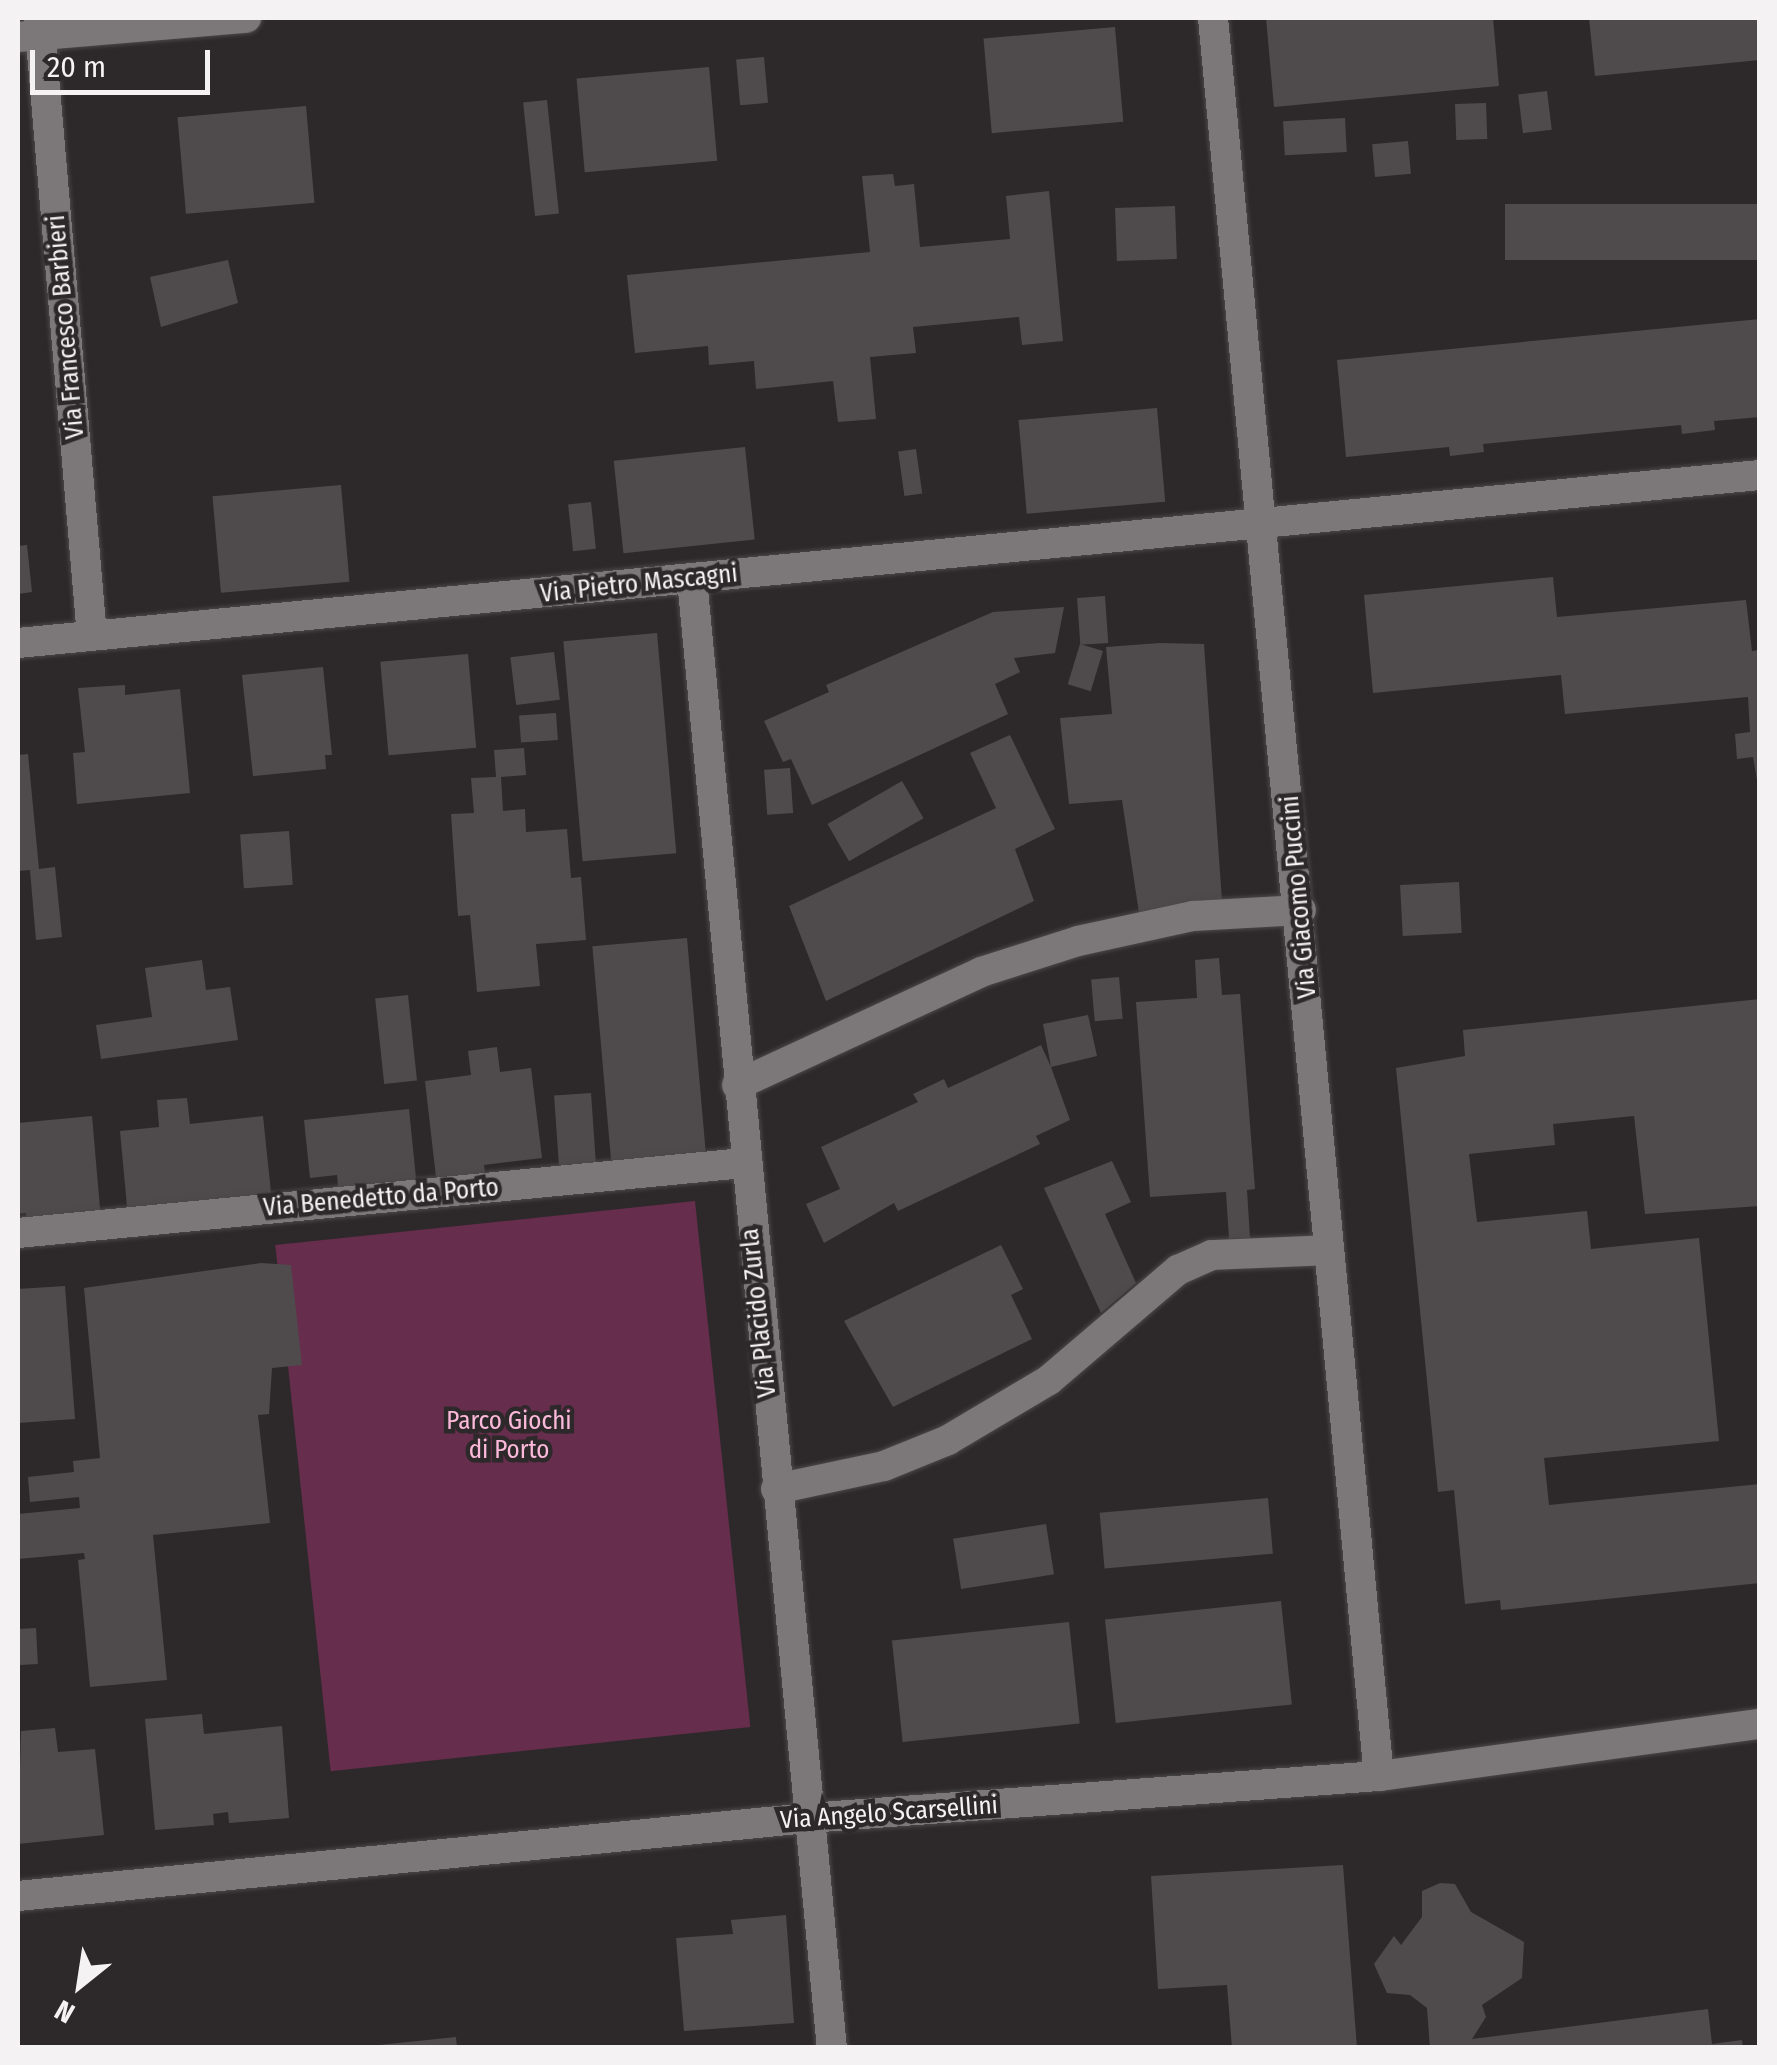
<!DOCTYPE html>
<style>
body{margin:0}
#map{position:relative;width:1777px;height:2065px;overflow:hidden;background:#2d292b;font-family:"Fira Sans Condensed",sans-serif}
div>[style]{position:absolute}
.green>*{inset:0;background:#662d4c;transform-origin:0 0}
.building>*{inset:0;background:#4f4b4d;transform-origin:0 0}
.roads{filter:drop-shadow(0 0 2px #4b4849) drop-shadow(0 0 2px #4b4849)}
.street>*{height:30px;margin:-15px;padding:0 15px;transform-origin:15px;border-radius:15px;background:#7c7779}
.secondary>*{height:30px;margin:-15px;padding:0 15px;transform-origin:15px;border-radius:15px;background:#7c7779}
span{translate:-50% -50%;white-space:nowrap;text-align:center;line-height:1.15;-webkit-text-stroke:9px #2d292b;paint-order:stroke}
.street-label{font-size:25px;color:#f5f2f3}
.park-label{font-size:25px;color:#fcb9d9}
.frame{position:absolute;inset:0;border:20px solid #f5f2f3;pointer-events:none}
.north{position:absolute;left:30px;top:1935px;width:100px;height:100px;-webkit-text-stroke:8px #2d292b;paint-order:stroke;rotate:210deg;font-size:28px;font-weight:700;line-height:40px;text-align:center;color:#f5f2f3}
.north::after{content:'';display:block;margin:auto;width:35px;height:45px;background:#f5f2f3;clip-path:polygon(50% 0,100% 100%,50% 72%,0 100%)}
.scale{position:absolute;left:30px;top:50px;width:180px;height:45px;box-sizing:border-box;border:5px solid #f5f2f3;border-top:0;padding-left:12px;font-size:30px;line-height:35px;white-space:nowrap;color:#f5f2f3;-webkit-text-stroke:8px #2d292b;paint-order:stroke}
</style>
<div id="map">
<div class="green">
<div style="left:695px;top:1201px;width:529px;height:422px;rotate:84deg"></div>
</div>
<div class="building">
<div style="clip-path:polygon(1266px 18px,1493px 18px,1499px 86px,1274px 107px)"></div>
<div style="clip-path:polygon(1589px 18px,1760px 18px,1760px 60px,1595px 76px)"></div>
<div style="left:1115px;top:27px;width:95px;height:132px;rotate:85deg"></div>
<div style="left:764px;top:57px;width:46px;height:28px;rotate:85deg"></div>
<div style="left:709px;top:67px;width:94px;height:133px;rotate:85deg"></div>
<div style="left:1547px;top:91px;width:39px;height:29px;rotate:83deg"></div>
<div style="left:547px;top:100px;width:114px;height:24px;rotate:84deg"></div>
<div style="left:1486px;top:103px;width:36px;height:31px;rotate:88deg"></div>
<div style="left:306px;top:106px;width:97px;height:129px;rotate:85deg"></div>
<div style="left:1345px;top:118px;width:34px;height:62px;rotate:87deg"></div>
<div style="left:1408px;top:141px;width:33px;height:36px;rotate:85deg"></div>
<div style="clip-path:polygon(893px 174px,895px 186px,914px 184px,920px 247px,1010px 239px,1006px 196px,1049px 191px,1063px 341px,1022px 345px,1019px 317px,913px 327px,916px 353px,870px 357px,876px 419px,838px 422px,833px 381px,756px 389px,754px 361px,709px 365px,708px 346px,635px 353px,627px 275px,870px 252px,862px 176px)"></div>
<div style="left:1760px;top:204px;width:56px;height:255px;rotate:90deg"></div>
<div style="left:1175px;top:206px;width:53px;height:60px;rotate:88deg"></div>
<div style="clip-path:polygon(228px 260px,238px 303px,161px 327px,150px 277px)"></div>
<div style="clip-path:polygon(1760px 319px,1760px 417px,1714px 421px,1715px 430px,1682px 434px,1681px 425px,1483px 444px,1484px 452px,1450px 456px,1449px 447px,1346px 457px,1337px 360px)"></div>
<div style="left:1157px;top:408px;width:94px;height:139px;rotate:85deg"></div>
<div style="left:745px;top:447px;width:93px;height:132px;rotate:84deg"></div>
<div style="left:916px;top:449px;width:45px;height:18px;rotate:82deg"></div>
<div style="left:341px;top:485px;width:97px;height:129px;rotate:85deg"></div>
<div style="left:591px;top:502px;width:47px;height:23px;rotate:84deg"></div>
<div style="clip-path:polygon(27px 545px,32px 592px,18px 594px,18px 546px)"></div>
<div style="clip-path:polygon(1553px 577px,1557px 617px,1746px 600px,1752px 651px,1760px 650px,1760px 797px,1753px 757px,1737px 759px,1735px 734px,1750px 732px,1748px 697px,1565px 714px,1561px 675px,1373px 693px,1364px 595px)"></div>
<div style="left:1105px;top:596px;width:47px;height:28px;rotate:86deg"></div>
<div style="clip-path:polygon(1064px 607px,1055px 653px,1014px 658px,1020px 672px,995px 684px,1008px 714px,812px 805px,791px 759px,783px 762px,764px 721px,829px 692px,826px 685px,993px 612px)"></div>
<div style="left:657px;top:633px;width:221px;height:94px;rotate:85deg"></div>
<div style="clip-path:polygon(1160px 643px,1204px 644px,1222px 901px,1139px 913px,1122px 800px,1069px 804px,1060px 718px,1112px 714px,1106px 647px)"></div>
<div style="left:1080px;top:644px;width:24px;height:42px;rotate:17deg"></div>
<div style="left:554px;top:652px;width:48px;height:44px;rotate:83deg"></div>
<div style="left:468px;top:654px;width:94px;height:88px;rotate:85deg"></div>
<div style="clip-path:polygon(323px 667px,332px 755px,325px 755px,326px 769px,253px 776px,242px 675px)"></div>
<div style="clip-path:polygon(125px 685px,125px 695px,180px 689px,190px 793px,77px 804px,73px 753px,85px 752px,78px 688px)"></div>
<div style="left:556px;top:713px;width:27px;height:37px;rotate:86deg"></div>
<div style="clip-path:polygon(1010px 735px,1055px 829px,1015px 849px,1034px 901px,826px 1001px,789px 906px,996px 808px,970px 753px)"></div>
<div style="clip-path:polygon(524px 748px,526px 775px,501px 777px,503px 811px,525px 809px,526px 832px,567px 829px,571px 878px,581px 877px,586px 940px,536px 944px,540px 986px,477px 992px,470px 915px,458px 916px,451px 814px,474px 813px,471px 778px,496px 777px,494px 750px)"></div>
<div style="clip-path:polygon(28px 754px,39px 869px,55px 867px,62px 937px,36px 940px,30px 870px,18px 871px,18px 755px)"></div>
<div style="left:790px;top:768px;width:45px;height:26px;rotate:86deg"></div>
<div style="left:902px;top:781px;width:43px;height:86px;rotate:60deg"></div>
<div style="left:289px;top:831px;width:54px;height:49px;rotate:86deg"></div>
<div style="left:1459px;top:882px;width:51px;height:59px;rotate:87deg"></div>
<div style="left:687px;top:938px;width:223px;height:95px;rotate:85deg"></div>
<div style="clip-path:polygon(1219px 958px,1222px 995px,1240px 994px,1255px 1189px,1247px 1190px,1250px 1238px,1229px 1239px,1226px 1192px,1150px 1197px,1136px 1002px,1197px 998px,1195px 960px)"></div>
<div style="clip-path:polygon(202px 960px,206px 990px,230px 987px,238px 1040px,101px 1059px,96px 1025px,152px 1017px,145px 968px)"></div>
<div style="left:1119px;top:977px;width:42px;height:28px;rotate:85deg"></div>
<div style="left:408px;top:995px;width:86px;height:33px;rotate:84deg"></div>
<div style="clip-path:polygon(1760px 999px,1760px 1206px,1645px 1214px,1634px 1116px,1553px 1124px,1555px 1145px,1469px 1154px,1477px 1222px,1587px 1211px,1591px 1249px,1699px 1238px,1719px 1441px,1544px 1458px,1549px 1505px,1760px 1484px,1760px 1583px,1501px 1610px,1500px 1600px,1465px 1604px,1454px 1490px,1438px 1492px,1396px 1068px,1465px 1056px,1463px 1030px)"></div>
<div style="clip-path:polygon(1088px 1015px,1097px 1056px,1051px 1067px,1070px 1120px,1036px 1136px,1040px 1144px,898px 1211px,894px 1203px,824px 1243px,806px 1204px,840px 1189px,821px 1147px,918px 1102px,913px 1094px,944px 1079px,948px 1088px,1041px 1045px,1051px 1067px,1043px 1024px)"></div>
<div style="clip-path:polygon(497px 1047px,500px 1072px,531px 1068px,542px 1158px,484px 1165px,486px 1180px,437px 1186px,425px 1081px,471px 1075px,468px 1051px)"></div>
<div style="left:591px;top:1093px;width:70px;height:37px;rotate:86deg"></div>
<div style="clip-path:polygon(187px 1098px,190px 1124px,263px 1116px,272px 1202px,128px 1217px,120px 1131px,159px 1127px,157px 1100px)"></div>
<div style="clip-path:polygon(409px 1109px,417px 1188px,339px 1197px,337px 1175px,310px 1178px,304px 1120px)"></div>
<div style="clip-path:polygon(92px 1116px,101px 1220px,28px 1226px,26px 1213px,18px 1214px,18px 1123px)"></div>
<div style="clip-path:polygon(1112px 1161px,1131px 1202px,1105px 1214px,1136px 1283px,1101px 1313px,1044px 1188px)"></div>
<div style="clip-path:polygon(1001px 1245px,1023px 1289px,1011px 1295px,1032px 1339px,893px 1407px,844px 1321px)"></div>
<div style="clip-path:polygon(261px 1263px,291px 1265px,302px 1365px,272px 1368px,269px 1414px,258px 1415px,270px 1523px,153px 1535px,167px 1680px,90px 1687px,78px 1560px,85px 1559px,84px 1553px,18px 1559px,18px 1514px,80px 1508px,79px 1497px,30px 1502px,28px 1477px,74px 1472px,73px 1461px,100px 1458px,84px 1288px)"></div>
<div style="clip-path:polygon(65px 1286px,75px 1419px,18px 1423px,18px 1289px)"></div>
<div style="left:1268px;top:1498px;width:56px;height:169px;rotate:85deg"></div>
<div style="left:1046px;top:1524px;width:51px;height:94px;rotate:81deg"></div>
<div style="left:1281px;top:1601px;width:104px;height:177px;rotate:84deg"></div>
<div style="left:1069px;top:1622px;width:102px;height:178px;rotate:84deg"></div>
<div style="left:36px;top:1628px;width:36px;height:18px;rotate:87deg"></div>
<div style="clip-path:polygon(202px 1714px,204px 1734px,282px 1726px,289px 1818px,229px 1823px,228px 1812px,213px 1814px,214px 1825px,155px 1830px,145px 1719px)"></div>
<div style="clip-path:polygon(55px 1728px,58px 1752px,95px 1749px,104px 1835px,18px 1844px,21px 1731px)"></div>
<div style="clip-path:polygon(1343px 1865px,1357px 2048px,1232px 2048px,1227px 1985px,1158px 1989px,1151px 1876px)"></div>
<div style="clip-path:polygon(1440px 1883px,1455px 1884px,1471px 1912px,1524px 1942px,1522px 1978px,1482px 2005px,1486px 2017px,1472px 2039px,1708px 2009px,1712px 2044px,1742px 2040px,1743px 2048px,1430px 2048px,1427px 2008px,1410px 1995px,1387px 1993px,1374px 1964px,1394px 1936px,1401px 1945px,1422px 1917px,1422px 1891px)"></div>
<div style="clip-path:polygon(786px 1915px,794px 2023px,684px 2031px,676px 1938px,733px 1934px,731px 1920px)"></div>
<div style="clip-path:polygon(456px 2037px,457px 2048px,379px 2048px,379px 2045px)"></div>
</div>
<div class="roads">
<div class="street">
<div style="left:39px;top:18px;width:620px;rotate:85.1deg"></div>
<div style="left:1213px;top:18px;width:1766px;rotate:84.61deg"></div>
<div style="left:18px;top:37px;width:229px;rotate:-4.8deg"></div>
<div style="left:692px;top:579px;width:1476px;rotate:84.56deg"></div>
<div style="left:18px;top:643px;width:1750px;rotate:-5.51deg"></div>
<div style="left:737px;top:1085px;width:269px;rotate:-24.8deg"></div>
<div style="left:981px;top:972px;width:102px;rotate:-17.7deg"></div>
<div style="left:1078px;top:941px;width:118px;rotate:-12.3deg"></div>
<div style="left:1193px;top:916px;width:108px;rotate:-3.2deg"></div>
<div style="left:18px;top:1233px;width:729px;rotate:-5.51deg"></div>
<div style="left:776px;top:1489px;width:110px;rotate:-12deg"></div>
<div style="left:884px;top:1466px;width:69px;rotate:-22.1deg"></div>
<div style="left:948px;top:1440px;width:117px;rotate:-30.7deg"></div>
<div style="left:1049px;top:1380px;width:170px;rotate:-40.5deg"></div>
<div style="left:1178px;top:1270px;width:37px;rotate:-24deg"></div>
<div style="left:1212px;top:1255px;width:117px;rotate:-2.4deg"></div>
</div>
<div class="secondary">
<div style="left:18px;top:1896px;width:794px;rotate:-5.64deg"></div>
<div style="left:808px;top:1818px;width:573px;rotate:-4.21deg"></div>
<div style="left:1379px;top:1776px;width:385px;rotate:-7.8deg"></div>
</div>
</div>
<div class="street-label">
<span style="left:66px;top:327px;rotate:-95deg">Via Francesco Barbieri</span>
<span style="left:639px;top:584px;rotate:-6deg">Via Pietro Mascagni</span>
<span style="left:1299px;top:897px;rotate:-95deg">Via Giacomo Puccini</span>
<span style="left:381px;top:1198px;rotate:-5deg">Via Benedetto da Porto</span>
<span style="left:759px;top:1313px;rotate:-96deg">Via Placido Zurla</span>
<span style="left:889px;top:1813px;rotate:-4deg">Via Angelo Scarsellini</span>
</div>
<div class="park-label">
<span style="left:509px;top:1436px">Parco Giochi<br>di Porto</span>
</div>
<div class="frame"></div>
<div class="north">N</div>
<div class="scale">20 m</div>
</div>
